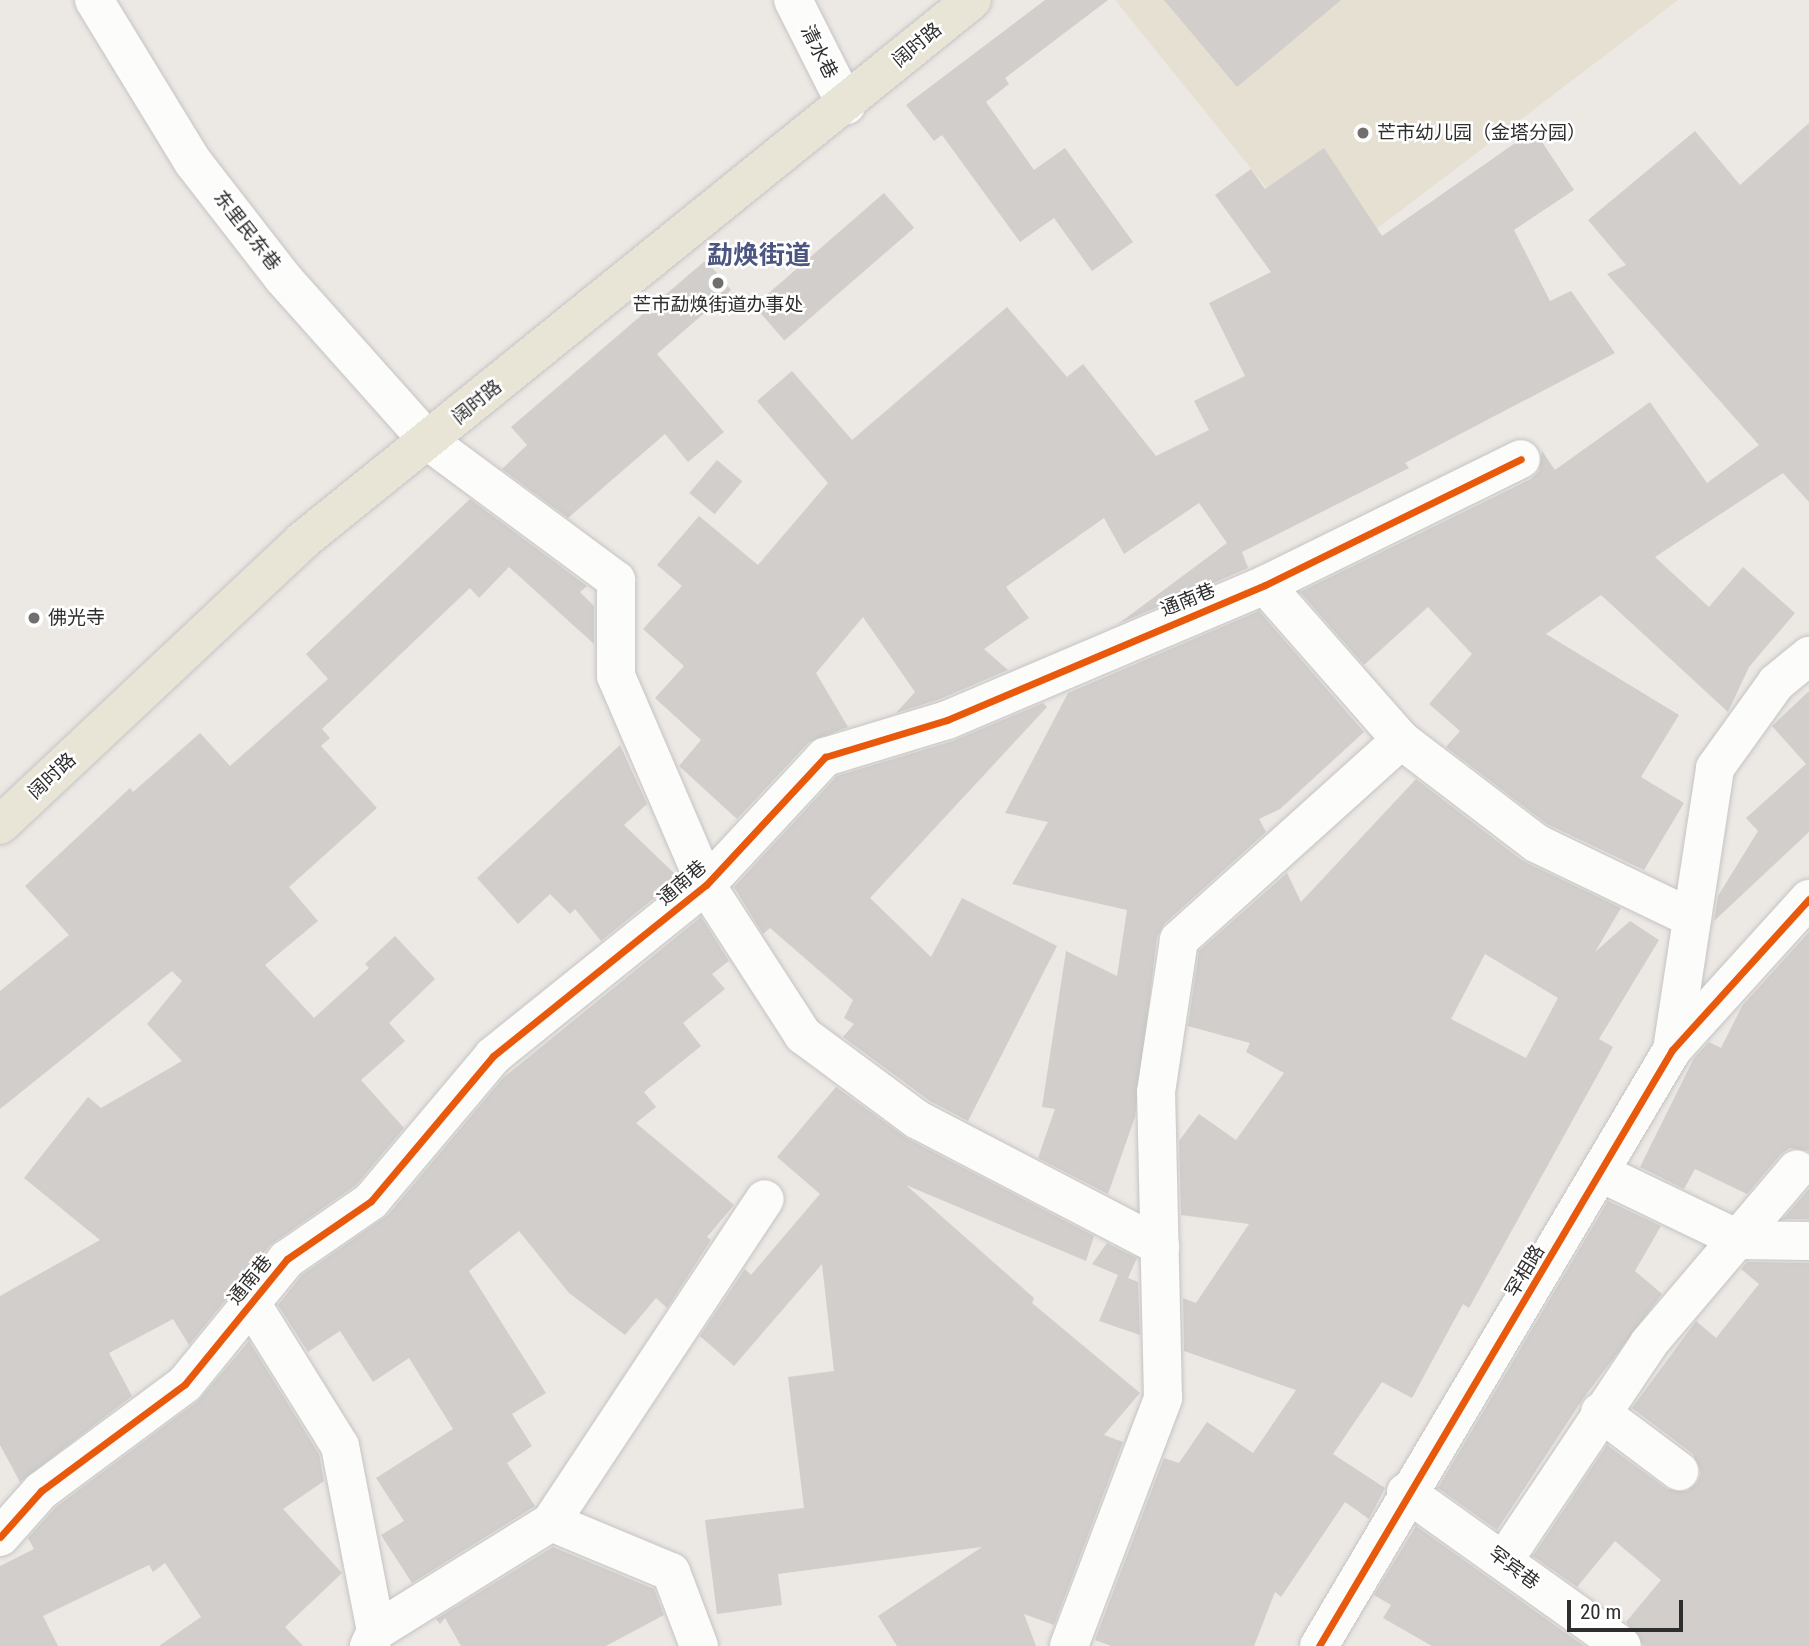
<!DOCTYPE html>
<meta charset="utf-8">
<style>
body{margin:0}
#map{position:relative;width:1809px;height:1646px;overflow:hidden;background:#ece8e4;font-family:"Roboto Condensed","Noto Sans SC",sans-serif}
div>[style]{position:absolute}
.education>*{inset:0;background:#e6e0d3}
.building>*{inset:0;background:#d1cecb;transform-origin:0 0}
.roads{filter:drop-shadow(0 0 2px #c5c4c5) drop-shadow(0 0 2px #c5c4c5)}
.minor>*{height:38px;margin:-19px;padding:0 19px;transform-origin:19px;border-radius:19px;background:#fcfcfb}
.major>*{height:38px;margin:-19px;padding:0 19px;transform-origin:19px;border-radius:19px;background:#e8e4d6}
.cycleway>*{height:7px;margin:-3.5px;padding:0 3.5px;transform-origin:3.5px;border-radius:3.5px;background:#e8590c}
.dots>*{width:19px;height:19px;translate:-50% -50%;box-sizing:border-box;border:4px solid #fff;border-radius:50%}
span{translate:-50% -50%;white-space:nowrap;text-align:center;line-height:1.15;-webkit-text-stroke:5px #fff;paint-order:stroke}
.street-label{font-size:19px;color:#2e2e2e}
.poi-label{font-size:19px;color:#2e2e2e}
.left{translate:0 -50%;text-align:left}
.district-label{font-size:26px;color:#4d5680;font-weight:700}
.scale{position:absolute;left:1567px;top:1600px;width:116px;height:32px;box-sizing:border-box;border:4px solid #2e2e2e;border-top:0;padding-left:9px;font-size:21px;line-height:24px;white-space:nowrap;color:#2e2e2e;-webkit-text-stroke:5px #fff;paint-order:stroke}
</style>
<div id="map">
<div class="education">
<div style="clip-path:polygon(1115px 0,1678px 0,1329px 265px)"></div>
</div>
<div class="building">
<div style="clip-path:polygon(1045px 0,1108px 0,1005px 78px,1009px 84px,986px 102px,1034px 170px,1065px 148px,1133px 242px,1092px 271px,1054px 218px,1020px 242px,942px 135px,934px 141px,906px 105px)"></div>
<div style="clip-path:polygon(1164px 0,1341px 0,1237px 87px)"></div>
<div style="clip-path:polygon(1809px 123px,1809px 502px,1783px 473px,1655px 557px,1709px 607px,1743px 567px,1795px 613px,1749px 667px,1728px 712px,1601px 595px,1546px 634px,1679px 715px,1641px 777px,1684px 803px,1644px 870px,1547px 824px,1446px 747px,1460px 731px,1429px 704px,1472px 654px,1428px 607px,1364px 665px,1300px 592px,1531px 479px,1539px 471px,1542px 451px,1555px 470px,1650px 402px,1707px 483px,1759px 445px,1607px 274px,1626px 265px,1588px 220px,1695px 131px,1740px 185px)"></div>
<div style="clip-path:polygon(1534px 130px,1574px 190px,1514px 230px,1550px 301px,1571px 291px,1615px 353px,1405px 463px,1409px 468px,1242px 552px,1248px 568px,1118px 624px,1227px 543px,1199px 503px,1124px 554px,1104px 518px,1006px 587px,1029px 618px,984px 649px,1008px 670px,940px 699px,896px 713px,915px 692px,863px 617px,816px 673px,848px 727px,809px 742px,737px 819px,679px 766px,701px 740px,655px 698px,684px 666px,643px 629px,682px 586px,657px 565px,699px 516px,758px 565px,828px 483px,757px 401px,792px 371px,852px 440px,1007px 307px,1067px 377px,1083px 364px,1156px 456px,1209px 430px,1194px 401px,1245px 376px,1209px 303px,1271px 272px,1215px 195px,1251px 169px,1265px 189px,1324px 148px,1382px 236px)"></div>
<div style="left:884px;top:193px;width:46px;height:172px;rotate:49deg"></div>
<div style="clip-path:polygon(706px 260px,731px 290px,657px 354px,724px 432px,688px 462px,665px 434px,568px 518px,502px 469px,527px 445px,511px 427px)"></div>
<div style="left:717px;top:460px;width:33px;height:43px;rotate:40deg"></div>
<div style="clip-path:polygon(470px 499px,587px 586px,580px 592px,594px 606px,594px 644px,509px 567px,479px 598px,470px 588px,322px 729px,330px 738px,321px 746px,377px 808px,289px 887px,318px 921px,265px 965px,314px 1018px,369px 968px,365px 964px,395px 936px,435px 979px,389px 1023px,405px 1041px,361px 1080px,404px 1128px,356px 1185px,270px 1245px,189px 1345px,173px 1319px,109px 1353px,132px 1396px,20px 1482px,0 1445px,0 1296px,100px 1240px,24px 1178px,88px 1097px,101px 1108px,182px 1061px,147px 1024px,182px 981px,172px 971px,0 1109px,0 991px,69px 935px,25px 886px,130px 788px,133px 792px,200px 733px,230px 766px,328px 679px,306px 654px)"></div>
<div style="clip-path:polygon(1259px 611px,1364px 732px,1280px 809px,1259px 819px,1266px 832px,1164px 924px,1157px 937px,1135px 1117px,1108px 1194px,1038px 1158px,1055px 1109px,1042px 1107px,1066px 951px,1117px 976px,1127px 910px,1012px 884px,1048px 822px,1005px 813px,1068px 693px)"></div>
<div style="clip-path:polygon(1809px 691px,1809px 832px,1714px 921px,1718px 896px,1758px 831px,1746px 818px,1806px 764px,1772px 726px)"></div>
<div style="clip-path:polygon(1043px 703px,1047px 707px,870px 898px,931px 957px,962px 898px,1057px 946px,968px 1121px,930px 1101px,843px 1037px,854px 1024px,844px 1018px,853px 1000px,770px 928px,763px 934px,734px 887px,837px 776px,953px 741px)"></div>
<div style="clip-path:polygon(620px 745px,647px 804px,624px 825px,679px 878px,601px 941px,575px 909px,570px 914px,550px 894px,518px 924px,477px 878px)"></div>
<div style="clip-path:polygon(evenodd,1416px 779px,1523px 861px,1621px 908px,1595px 952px,1630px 921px,1659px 940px,1599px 1039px,1613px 1047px,1469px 1308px,1463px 1304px,1412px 1398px,1382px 1382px,1333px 1454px,1385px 1488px,1369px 1519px,1345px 1502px,1281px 1597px,1275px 1592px,1254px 1646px,1111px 1646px,1095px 1640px,1164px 1458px,1179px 1463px,1207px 1422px,1253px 1453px,1296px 1390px,1184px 1351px,1183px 1298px,1196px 1303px,1249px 1224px,1181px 1215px,1179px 1141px,1199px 1114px,1236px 1140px,1284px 1073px,1246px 1052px,1250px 1043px,1188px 1026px,1199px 951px,1287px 873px,1301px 902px,1416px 779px,1485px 954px,1558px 998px,1526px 1058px,1451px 1019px,1485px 954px)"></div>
<div style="clip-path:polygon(701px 917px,729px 961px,712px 974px,725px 989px,683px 1023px,701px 1046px,644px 1092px,656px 1107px,636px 1123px,734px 1205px,707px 1237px,711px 1240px,667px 1308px,656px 1298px,625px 1335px,569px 1293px,519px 1231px,469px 1271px,546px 1393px,512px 1414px,532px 1446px,507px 1463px,535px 1506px,412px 1583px,381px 1535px,404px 1521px,376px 1478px,453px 1429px,409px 1358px,373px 1382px,340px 1331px,308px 1352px,278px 1305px,302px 1275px,388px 1215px,503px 1078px)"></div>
<div style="clip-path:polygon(1809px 932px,1809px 1151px,1790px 1148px,1781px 1154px,1747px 1194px,1695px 1169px,1684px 1189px,1640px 1167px,1694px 1058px,1709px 1042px,1721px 1048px,1742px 1006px)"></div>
<div style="clip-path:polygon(836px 1087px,908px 1139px,1094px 1236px,1086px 1261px,906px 1185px,1034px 1298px,1032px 1303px,1140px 1393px,1104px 1435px,1123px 1442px,1054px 1625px,1024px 1614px,1036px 1646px,897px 1646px,878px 1616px,982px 1547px,778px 1574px,782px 1605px,717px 1614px,705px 1520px,804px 1508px,788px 1377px,834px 1371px,822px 1264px,734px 1366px,700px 1336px,745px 1269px,751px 1275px,820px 1194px,777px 1157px)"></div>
<div style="clip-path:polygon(1809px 1189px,1809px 1219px,1783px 1219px)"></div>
<div style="clip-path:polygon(1608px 1201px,1661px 1226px,1635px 1271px,1662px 1294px,1582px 1400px,1497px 1530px,1438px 1488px)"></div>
<div style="clip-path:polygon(1107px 1243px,1137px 1258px,1128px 1278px,1138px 1282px,1140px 1335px,1099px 1321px,1118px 1275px,1092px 1264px)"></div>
<div style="clip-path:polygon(1747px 1262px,1809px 1263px,1809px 1646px,1644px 1646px,1626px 1622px,1661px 1580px,1615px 1541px,1577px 1587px,1533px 1556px,1607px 1445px,1667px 1489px,1687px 1491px,1697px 1483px,1701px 1473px,1693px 1454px,1632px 1408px,1696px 1321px,1716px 1338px,1759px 1284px,1741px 1269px)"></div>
<div style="clip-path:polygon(249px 1341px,319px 1454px,324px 1481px,283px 1509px,342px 1573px,285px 1627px,303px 1646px,159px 1646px,201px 1617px,165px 1563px,153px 1572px,149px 1565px,43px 1616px,58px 1646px,0 1646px,0 1566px,34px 1549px,28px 1538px,56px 1507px,198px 1401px)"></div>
<div style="clip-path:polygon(1416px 1526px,1584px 1646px,1432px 1646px,1383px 1618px,1391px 1605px,1374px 1595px)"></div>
<div style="clip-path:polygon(553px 1547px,654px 1589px,664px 1615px,606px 1646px,461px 1646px,445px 1618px,440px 1624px,436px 1619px)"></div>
</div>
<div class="roads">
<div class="minor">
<div style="left:94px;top:0;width:190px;rotate:58.6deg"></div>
<div style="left:193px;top:162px;width:147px;rotate:52.2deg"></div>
<div style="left:283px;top:278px;width:218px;rotate:48.3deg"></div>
<div style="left:428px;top:441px;width:234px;rotate:36.5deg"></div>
<div style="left:616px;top:580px;width:96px;rotate:90deg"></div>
<div style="left:616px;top:676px;width:228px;rotate:66.7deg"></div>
<div style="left:706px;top:885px;width:179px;rotate:57.1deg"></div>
<div style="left:803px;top:1035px;width:143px;rotate:36.5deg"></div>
<div style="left:918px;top:1120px;width:273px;rotate:27.5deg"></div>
<div style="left:793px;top:0;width:118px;rotate:63.2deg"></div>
<div style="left:1265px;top:585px;width:206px;rotate:48.7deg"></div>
<div style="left:1401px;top:740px;width:170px;rotate:37.3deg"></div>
<div style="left:1536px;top:843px;width:173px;rotate:25.7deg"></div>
<div style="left:1672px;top:1050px;width:285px;rotate:-81.3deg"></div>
<div style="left:1715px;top:768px;width:105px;rotate:-54.3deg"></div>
<div style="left:1776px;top:683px;width:43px;rotate:-39.3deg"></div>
<div style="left:1601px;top:1173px;width:154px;rotate:25.7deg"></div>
<div style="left:1740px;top:1240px;width:69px;rotate:0.8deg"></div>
<div style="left:251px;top:1303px;width:168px;rotate:58.1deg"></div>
<div style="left:340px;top:1446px;width:188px;rotate:79deg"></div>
<div style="left:376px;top:1631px;width:17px;rotate:115deg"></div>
<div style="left:1600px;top:1412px;width:99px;rotate:36.8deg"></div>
<div style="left:1406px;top:1492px;width:265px;rotate:35.5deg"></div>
<div style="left:551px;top:1522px;width:130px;rotate:22.6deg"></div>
<div style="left:671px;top:1572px;width:79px;rotate:69.3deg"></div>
<div style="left:0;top:1537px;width:62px;rotate:-48.3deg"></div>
<div style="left:41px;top:1491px;width:179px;rotate:-36.6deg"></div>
<div style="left:185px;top:1384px;width:161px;rotate:-50.8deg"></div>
<div style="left:287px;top:1259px;width:102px;rotate:-34.6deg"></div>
<div style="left:371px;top:1201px;width:189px;rotate:-49.9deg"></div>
<div style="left:493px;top:1056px;width:273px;rotate:-38.8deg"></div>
<div style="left:706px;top:885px;width:175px;rotate:-47.1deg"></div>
<div style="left:825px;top:757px;width:127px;rotate:-16.9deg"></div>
<div style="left:947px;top:720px;width:345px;rotate:-23deg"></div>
<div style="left:1265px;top:585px;width:285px;rotate:-26.2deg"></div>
<div style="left:1504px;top:1560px;width:261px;rotate:-56.2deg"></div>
<div style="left:1649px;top:1343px;width:228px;rotate:-49.6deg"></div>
<div style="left:376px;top:1631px;width:206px;rotate:-31.9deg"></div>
<div style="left:551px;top:1522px;width:387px;rotate:-56.5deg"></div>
<div style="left:1069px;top:1646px;width:265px;rotate:-69.2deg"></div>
<div style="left:1163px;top:1398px;width:306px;rotate:-91.3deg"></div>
<div style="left:1156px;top:1092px;width:154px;rotate:-81.4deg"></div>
<div style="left:1179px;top:940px;width:299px;rotate:-42deg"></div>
<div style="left:1319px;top:1646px;width:693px;rotate:-59.36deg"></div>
<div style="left:1672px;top:1050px;width:204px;rotate:-47.8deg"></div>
</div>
<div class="major">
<div style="left:0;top:825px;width:415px;rotate:-43.2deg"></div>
<div style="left:302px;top:541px;width:861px;rotate:-38.92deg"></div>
</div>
</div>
<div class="cycleway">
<div style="left:0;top:1537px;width:62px;rotate:-48.3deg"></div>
<div style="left:41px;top:1491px;width:179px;rotate:-36.6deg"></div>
<div style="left:185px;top:1384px;width:161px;rotate:-50.8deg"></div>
<div style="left:287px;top:1259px;width:102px;rotate:-34.6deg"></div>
<div style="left:371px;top:1201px;width:189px;rotate:-49.9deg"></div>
<div style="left:493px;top:1056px;width:273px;rotate:-38.8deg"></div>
<div style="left:706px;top:885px;width:175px;rotate:-47.1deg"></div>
<div style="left:825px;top:757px;width:127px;rotate:-16.9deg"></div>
<div style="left:947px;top:720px;width:345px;rotate:-23deg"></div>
<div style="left:1265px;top:585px;width:285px;rotate:-26.2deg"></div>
<div style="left:1319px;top:1646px;width:693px;rotate:-59.36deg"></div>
<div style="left:1672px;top:1050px;width:204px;rotate:-47.8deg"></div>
</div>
<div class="dots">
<div style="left:1363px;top:133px;background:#706f6e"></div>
<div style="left:718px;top:283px;background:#706f6e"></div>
<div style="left:34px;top:618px;background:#706f6e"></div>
</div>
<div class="street-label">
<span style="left:917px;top:45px;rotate:-40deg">阔时路</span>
<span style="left:819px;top:52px;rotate:63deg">清水巷</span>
<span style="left:247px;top:231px;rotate:52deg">东里民东巷</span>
<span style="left:477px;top:402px;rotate:-39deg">阔时路</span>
<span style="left:1188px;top:600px;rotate:-22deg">通南巷</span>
<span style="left:52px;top:776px;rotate:-43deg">阔时路</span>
<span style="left:682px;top:883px;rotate:-41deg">通南巷</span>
<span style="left:1525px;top:1271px;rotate:-59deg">罕相路</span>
<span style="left:250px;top:1280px;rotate:-51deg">通南巷</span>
<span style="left:1514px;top:1568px;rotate:37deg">罕宾巷</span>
</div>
<div class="poi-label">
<span class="left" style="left:1377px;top:133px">芒市幼儿园（金塔分园）</span>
<span style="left:718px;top:305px">芒市勐焕街道办事处</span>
<span class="left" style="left:48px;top:618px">佛光寺</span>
</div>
<div class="district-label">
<span style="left:759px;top:256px">勐焕街道</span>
</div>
<div class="scale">20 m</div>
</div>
